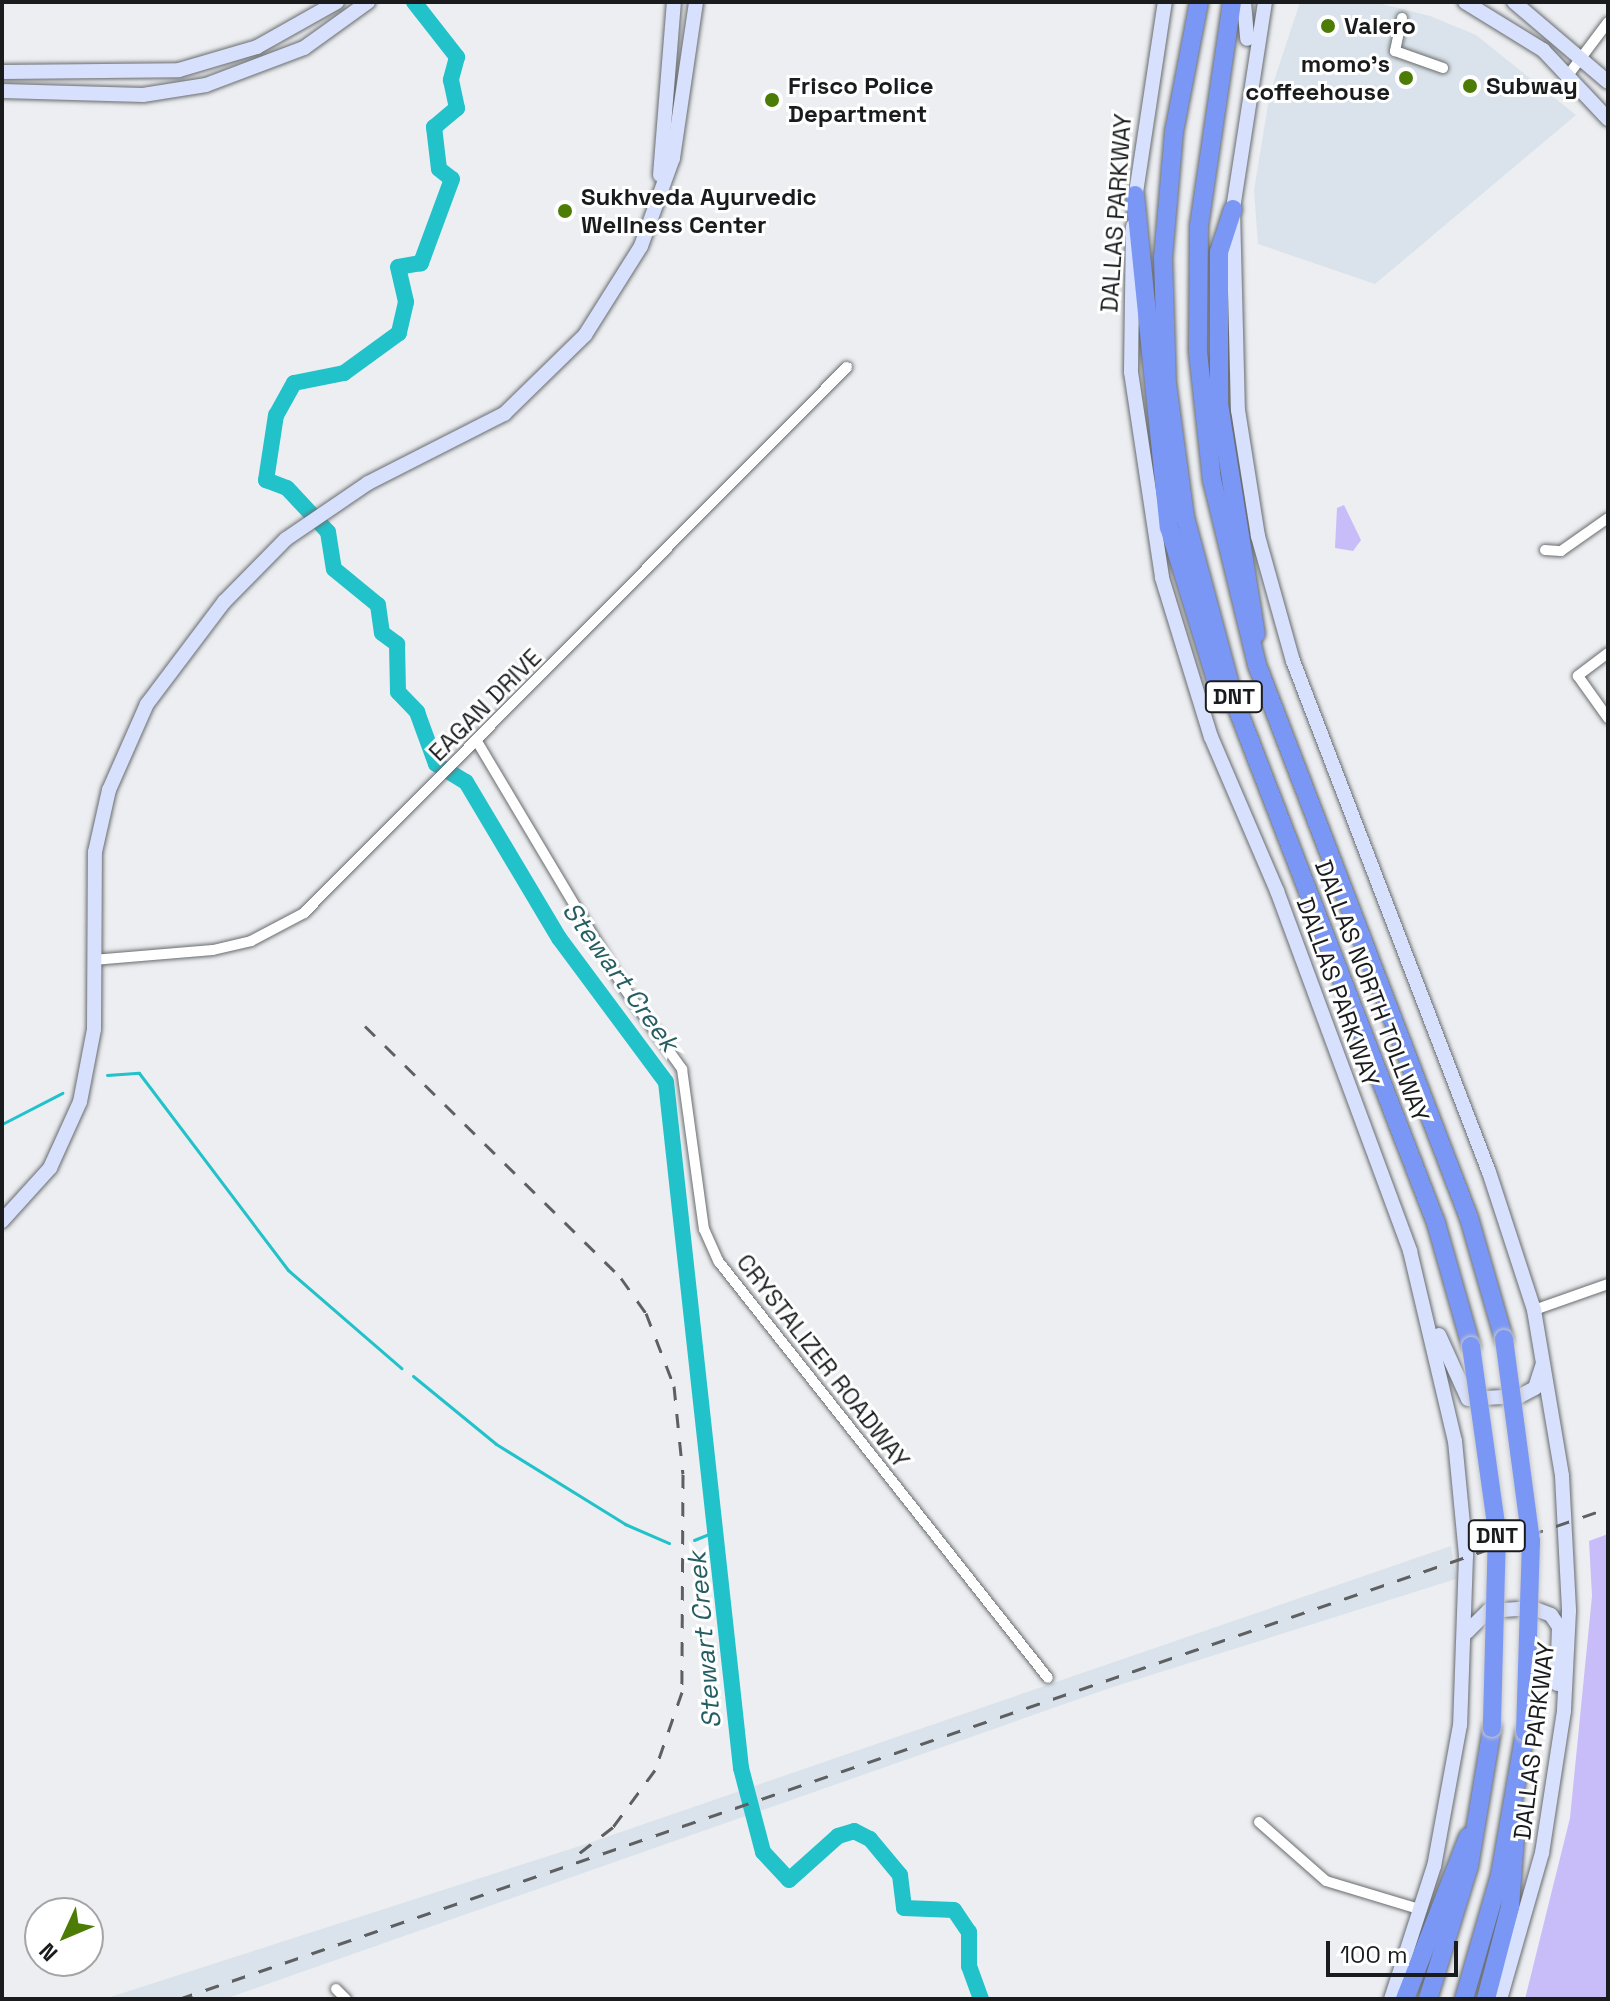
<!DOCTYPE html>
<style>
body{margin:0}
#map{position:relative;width:1610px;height:2001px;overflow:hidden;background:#eceef1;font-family:"Space Grotesk",sans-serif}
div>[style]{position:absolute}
.built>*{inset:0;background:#dae3eb}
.green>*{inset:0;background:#c8bdf8}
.stream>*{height:3px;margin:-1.5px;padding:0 1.5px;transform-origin:1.5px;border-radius:1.5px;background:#22c2ca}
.river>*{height:16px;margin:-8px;padding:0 8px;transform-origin:8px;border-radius:8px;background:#22c2ca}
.roads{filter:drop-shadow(0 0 2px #696c6e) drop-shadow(0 0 2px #696c6e)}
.street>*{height:10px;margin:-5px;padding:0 5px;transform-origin:5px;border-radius:5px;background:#fff}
.secondary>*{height:14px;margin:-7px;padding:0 7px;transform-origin:7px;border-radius:7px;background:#d7e0fc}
.highway>*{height:18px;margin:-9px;padding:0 9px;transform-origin:9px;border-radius:9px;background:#7b97f5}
.rail>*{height:3px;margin-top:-1.5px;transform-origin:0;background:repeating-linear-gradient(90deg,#5e5f61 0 14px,transparent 0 28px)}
.bridges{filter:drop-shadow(0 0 2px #c8c8c9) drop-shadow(0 0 2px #c8c8c9)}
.highway-bridge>*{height:18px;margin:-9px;padding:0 9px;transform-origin:9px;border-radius:9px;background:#7b97f5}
.dots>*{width:22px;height:22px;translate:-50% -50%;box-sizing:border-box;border:4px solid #fff;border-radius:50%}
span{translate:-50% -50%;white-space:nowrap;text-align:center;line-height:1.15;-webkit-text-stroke:6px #fff;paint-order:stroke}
.shield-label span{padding:2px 6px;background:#fff;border:2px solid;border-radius:6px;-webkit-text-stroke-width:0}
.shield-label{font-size:22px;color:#1a1b1c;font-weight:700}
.poi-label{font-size:24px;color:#1a1b1c;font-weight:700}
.left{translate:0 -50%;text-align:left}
.right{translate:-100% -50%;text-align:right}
.street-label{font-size:24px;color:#1a1b1c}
.water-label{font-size:26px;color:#245e62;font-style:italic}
.frame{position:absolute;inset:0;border:4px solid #1a1b1c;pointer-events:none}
.north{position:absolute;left:24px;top:1897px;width:80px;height:80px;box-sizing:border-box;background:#fff;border:2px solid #a3a4a4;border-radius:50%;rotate:226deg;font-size:22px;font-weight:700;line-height:32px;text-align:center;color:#1a1b1c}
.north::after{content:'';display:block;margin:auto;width:28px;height:36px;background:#4c7c05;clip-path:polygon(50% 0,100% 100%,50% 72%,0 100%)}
.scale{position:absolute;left:1326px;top:1941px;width:132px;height:36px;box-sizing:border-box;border:4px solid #1a1b1c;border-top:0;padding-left:10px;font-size:24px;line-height:28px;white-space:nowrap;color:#1a1b1c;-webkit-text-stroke:6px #fff;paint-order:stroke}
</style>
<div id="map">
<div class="built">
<div style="clip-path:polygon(1300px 2px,1382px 4px,1430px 16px,1476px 35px,1576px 115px,1375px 284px,1258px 244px,1254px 190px,1270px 93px)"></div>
<div style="clip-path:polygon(1451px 1546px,1456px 1579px,1113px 1687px,225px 1999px,104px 1999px,583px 1845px)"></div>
</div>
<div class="green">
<div style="clip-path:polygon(1344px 505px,1361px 540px,1353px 551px,1335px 548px,1337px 508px)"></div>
<div style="clip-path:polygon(1608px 1534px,1608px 1999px,1525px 1999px,1570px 1818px,1592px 1596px,1589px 1541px)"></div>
</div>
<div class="stream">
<div style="left:107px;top:1075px;width:32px;rotate:-4deg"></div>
<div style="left:139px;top:1073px;width:247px;rotate:52.9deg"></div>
<div style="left:288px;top:1270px;width:150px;rotate:40.9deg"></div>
<div style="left:2px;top:1124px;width:68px;rotate:-27.3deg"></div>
<div style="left:413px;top:1376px;width:107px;rotate:39.3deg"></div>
<div style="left:496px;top:1444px;width:152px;rotate:31.8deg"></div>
<div style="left:625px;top:1524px;width:48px;rotate:23.4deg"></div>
<div style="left:694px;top:1540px;width:27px;rotate:-22deg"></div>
</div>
<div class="river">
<div style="left:414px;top:2px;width:70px;rotate:52deg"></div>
<div style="left:457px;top:57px;width:24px;rotate:105deg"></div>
<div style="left:451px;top:80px;width:29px;rotate:78deg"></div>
<div style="left:457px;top:108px;width:30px;rotate:140deg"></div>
<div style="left:434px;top:127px;width:42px;rotate:83.2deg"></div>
<div style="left:439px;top:169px;width:16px;rotate:38deg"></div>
<div style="left:452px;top:179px;width:90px;rotate:110.3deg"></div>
<div style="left:421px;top:263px;width:23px;rotate:170deg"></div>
<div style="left:398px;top:267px;width:36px;rotate:77deg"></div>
<div style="left:406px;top:302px;width:32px;rotate:103deg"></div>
<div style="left:399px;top:333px;width:68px;rotate:144deg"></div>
<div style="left:344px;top:373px;width:51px;rotate:168.7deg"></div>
<div style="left:294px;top:383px;width:37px;rotate:119deg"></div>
<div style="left:276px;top:415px;width:66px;rotate:98.7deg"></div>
<div style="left:266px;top:480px;width:22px;rotate:21deg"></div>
<div style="left:287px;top:488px;width:60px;rotate:47deg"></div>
<div style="left:328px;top:532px;width:37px;rotate:81deg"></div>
<div style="left:334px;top:569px;width:57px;rotate:39.3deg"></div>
<div style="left:378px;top:605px;width:28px;rotate:82deg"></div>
<div style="left:382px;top:633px;width:19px;rotate:36deg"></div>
<div style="left:397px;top:644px;width:48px;rotate:88.8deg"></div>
<div style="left:398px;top:692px;width:28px;rotate:46deg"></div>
<div style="left:417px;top:712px;width:55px;rotate:69.9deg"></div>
<div style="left:436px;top:764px;width:35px;rotate:31deg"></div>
<div style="left:466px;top:782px;width:182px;rotate:59.2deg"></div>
<div style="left:559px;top:938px;width:179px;rotate:53.4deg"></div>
<div style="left:666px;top:1082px;width:690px;rotate:83.76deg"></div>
<div style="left:741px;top:1768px;width:87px;rotate:75.3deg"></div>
<div style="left:763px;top:1852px;width:38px;rotate:47deg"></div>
<div style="left:789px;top:1880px;width:66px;rotate:-41.9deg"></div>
<div style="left:838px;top:1836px;width:17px;rotate:-17deg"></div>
<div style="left:854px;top:1831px;width:18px;rotate:27deg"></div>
<div style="left:870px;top:1839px;width:47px;rotate:50.2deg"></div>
<div style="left:900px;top:1875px;width:33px;rotate:83deg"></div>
<div style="left:904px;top:1908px;width:50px;rotate:2.3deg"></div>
<div style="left:954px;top:1910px;width:27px;rotate:56deg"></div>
<div style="left:969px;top:1932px;width:34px;rotate:90deg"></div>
<div style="left:969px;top:1966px;width:35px;rotate:70deg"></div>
</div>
<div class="roads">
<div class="street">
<div style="left:1402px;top:18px;width:34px;rotate:102deg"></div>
<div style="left:1395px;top:51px;width:51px;rotate:19.5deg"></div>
<div style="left:1569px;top:74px;width:65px;rotate:-53.1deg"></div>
<div style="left:1545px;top:550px;width:16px;rotate:4deg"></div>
<div style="left:1561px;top:551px;width:57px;rotate:-35.1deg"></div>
<div style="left:1608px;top:653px;width:38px;rotate:143deg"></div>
<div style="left:1578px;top:676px;width:52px;rotate:54.5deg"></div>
<div style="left:478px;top:743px;width:285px;rotate:59.2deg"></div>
<div style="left:624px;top:988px;width:100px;rotate:54.4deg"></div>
<div style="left:682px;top:1069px;width:162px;rotate:82.2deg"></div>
<div style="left:704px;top:1229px;width:36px;rotate:66deg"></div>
<div style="left:719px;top:1262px;width:530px;rotate:51.66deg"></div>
<div style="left:93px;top:960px;width:120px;rotate:-4.8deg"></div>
<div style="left:213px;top:950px;width:39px;rotate:-13deg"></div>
<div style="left:251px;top:941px;width:60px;rotate:-27.8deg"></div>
<div style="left:304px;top:913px;width:770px;rotate:-45.16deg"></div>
<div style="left:1534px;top:1310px;width:78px;rotate:-19.4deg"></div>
<div style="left:1259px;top:1822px;width:89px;rotate:41.4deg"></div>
<div style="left:1326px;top:1881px;width:100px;rotate:16.8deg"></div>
<div style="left:336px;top:1989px;width:14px;rotate:45deg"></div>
</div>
<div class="secondary">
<div style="left:1244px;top:2px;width:37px;rotate:85deg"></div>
<div style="left:1265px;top:2px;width:209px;rotate:98.8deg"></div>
<div style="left:1233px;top:209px;width:201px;rotate:88.6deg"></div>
<div style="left:1238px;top:410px;width:128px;rotate:81deg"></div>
<div style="left:1258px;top:536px;width:130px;rotate:74.4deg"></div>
<div style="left:1293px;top:661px;width:547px;rotate:69.02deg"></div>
<div style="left:1489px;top:1172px;width:145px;rotate:71.9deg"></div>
<div style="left:1534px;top:1310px;width:168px;rotate:80.4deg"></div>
<div style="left:1562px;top:1476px;width:135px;rotate:87deg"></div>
<div style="left:1569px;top:1611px;width:100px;rotate:92.9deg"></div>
<div style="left:1564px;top:1711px;width:144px;rotate:98.8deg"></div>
<div style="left:1542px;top:1853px;width:152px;rotate:106deg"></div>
<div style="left:1465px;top:2px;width:92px;rotate:31.6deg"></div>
<div style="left:1543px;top:50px;width:95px;rotate:46.7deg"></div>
<div style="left:1514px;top:2px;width:123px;rotate:40.4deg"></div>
<div style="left:2px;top:72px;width:177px;rotate:-0.6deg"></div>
<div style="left:179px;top:70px;width:81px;rotate:-16.4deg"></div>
<div style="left:257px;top:47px;width:92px;rotate:-29.4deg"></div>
<div style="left:2px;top:91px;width:141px;rotate:1.6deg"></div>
<div style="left:143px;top:95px;width:64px;rotate:-9deg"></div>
<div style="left:206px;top:85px;width:105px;rotate:-20.7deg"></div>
<div style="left:304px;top:48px;width:79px;rotate:-35.7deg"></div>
<div style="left:660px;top:175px;width:174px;rotate:-85.4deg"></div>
<div style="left:1134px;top:206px;width:206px;rotate:-81.4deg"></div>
<div style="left:1133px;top:226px;width:146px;rotate:90.8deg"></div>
<div style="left:1131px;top:372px;width:208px;rotate:81.4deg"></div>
<div style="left:1162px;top:578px;width:166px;rotate:72.9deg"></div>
<div style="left:1211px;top:737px;width:168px;rotate:66.8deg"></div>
<div style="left:1277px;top:891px;width:384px;rotate:69.7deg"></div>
<div style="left:1410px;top:1251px;width:195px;rotate:76.7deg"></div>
<div style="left:1455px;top:1441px;width:116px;rotate:84.5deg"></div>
<div style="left:1466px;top:1556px;width:169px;rotate:92deg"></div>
<div style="left:1460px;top:1725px;width:143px;rotate:100.4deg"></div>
<div style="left:1434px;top:1866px;width:140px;rotate:107.9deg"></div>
<div style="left:2px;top:1221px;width:72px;rotate:-47.8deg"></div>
<div style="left:50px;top:1168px;width:72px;rotate:-65.6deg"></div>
<div style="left:80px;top:1102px;width:74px;rotate:-79.1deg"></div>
<div style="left:94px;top:1029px;width:177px;rotate:-89.7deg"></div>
<div style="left:95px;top:852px;width:64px;rotate:-77.3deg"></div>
<div style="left:109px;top:790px;width:94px;rotate:-66.2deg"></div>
<div style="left:147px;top:704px;width:128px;rotate:-53deg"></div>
<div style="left:224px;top:602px;width:88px;rotate:-45.5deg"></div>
<div style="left:286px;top:539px;width:99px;rotate:-34.3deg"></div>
<div style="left:368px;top:483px;width:153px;rotate:-26.9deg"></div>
<div style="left:504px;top:414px;width:113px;rotate:-44.3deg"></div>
<div style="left:585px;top:335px;width:105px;rotate:-57.8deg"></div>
<div style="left:641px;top:246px;width:94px;rotate:-70deg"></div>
<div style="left:673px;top:158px;width:158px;rotate:-81.6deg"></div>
<div style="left:1439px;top:1335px;width:70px;rotate:65.6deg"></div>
<div style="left:1468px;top:1399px;width:52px;rotate:-3.3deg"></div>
<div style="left:1520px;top:1396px;width:17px;rotate:-28deg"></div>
<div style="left:1535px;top:1388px;width:25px;rotate:-72deg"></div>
<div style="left:1467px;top:1632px;width:30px;rotate:-45deg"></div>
<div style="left:1488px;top:1611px;width:45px;rotate:-3.8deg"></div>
<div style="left:1533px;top:1608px;width:19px;rotate:21deg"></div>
<div style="left:1551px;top:1615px;width:14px;rotate:56deg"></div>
<div style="left:1559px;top:1627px;width:57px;rotate:92deg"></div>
</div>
<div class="highway">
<div style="left:1199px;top:2px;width:132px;rotate:100.9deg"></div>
<div style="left:1174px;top:132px;width:126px;rotate:95deg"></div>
<div style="left:1163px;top:258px;width:126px;rotate:88.2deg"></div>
<div style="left:1167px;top:384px;width:134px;rotate:82.3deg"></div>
<div style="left:1185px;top:517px;width:189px;rotate:75deg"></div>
<div style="left:1234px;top:700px;width:561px;rotate:68.88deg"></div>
<div style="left:1436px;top:1223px;width:128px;rotate:74.1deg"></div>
<div style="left:1232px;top:2px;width:225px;rotate:98.4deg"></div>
<div style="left:1199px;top:225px;width:127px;rotate:90.5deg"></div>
<div style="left:1198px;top:352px;width:129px;rotate:83.8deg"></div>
<div style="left:1212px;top:480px;width:190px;rotate:76.3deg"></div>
<div style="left:1257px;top:665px;width:592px;rotate:69.03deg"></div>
<div style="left:1469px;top:1218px;width:126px;rotate:73.9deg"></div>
<div style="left:1135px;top:195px;width:334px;rotate:84.2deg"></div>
<div style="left:1169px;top:527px;width:183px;rotate:72.9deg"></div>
<div style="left:1233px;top:209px;width:45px;rotate:108deg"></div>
<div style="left:1219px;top:252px;width:152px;rotate:90deg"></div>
<div style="left:1219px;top:404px;width:233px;rotate:80.9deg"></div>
<div style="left:1405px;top:1999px;width:174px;rotate:-68.7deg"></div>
<div style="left:1428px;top:1999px;width:139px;rotate:-72.9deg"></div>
<div style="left:1469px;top:1866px;width:140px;rotate:-80.5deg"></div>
<div style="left:1464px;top:1999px;width:129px;rotate:-73.8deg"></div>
<div style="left:1500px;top:1875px;width:145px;rotate:-80.1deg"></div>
<div style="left:1486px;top:1999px;width:95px;rotate:-75.4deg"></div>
<div style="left:1510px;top:1907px;width:69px;rotate:-85.9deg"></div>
</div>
</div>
<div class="rail">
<div style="left:365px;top:1026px;width:359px;rotate:44.5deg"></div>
<div style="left:621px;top:1278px;width:43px;rotate:54.5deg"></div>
<div style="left:646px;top:1313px;width:78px;rotate:69deg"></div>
<div style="left:674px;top:1386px;width:88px;rotate:84.2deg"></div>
<div style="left:683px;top:1474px;width:218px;rotate:90.3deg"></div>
<div style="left:682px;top:1692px;width:83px;rotate:109.1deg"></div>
<div style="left:655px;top:1770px;width:71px;rotate:126.4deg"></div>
<div style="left:613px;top:1827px;width:51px;rotate:142.2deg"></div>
<div style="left:179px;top:1999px;width:1511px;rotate:-18.96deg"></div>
</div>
<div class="bridges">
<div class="highway-bridge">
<div style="left:1504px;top:1339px;width:204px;rotate:82.4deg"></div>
<div style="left:1531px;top:1541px;width:191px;rotate:91.8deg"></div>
<div style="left:1471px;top:1346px;width:187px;rotate:82deg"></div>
<div style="left:1497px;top:1531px;width:197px;rotate:91.5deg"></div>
</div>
</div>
<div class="dots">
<div style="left:1328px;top:26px;background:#4c7c05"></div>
<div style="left:1406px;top:78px;background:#4c7c05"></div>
<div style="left:1470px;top:86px;background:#4c7c05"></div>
<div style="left:772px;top:100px;background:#4c7c05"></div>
<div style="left:565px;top:211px;background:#4c7c05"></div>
</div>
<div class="shield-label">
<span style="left:1234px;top:697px">DNT</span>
<span style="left:1497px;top:1536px">DNT</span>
</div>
<div class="poi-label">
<span class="left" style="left:1344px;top:26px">Valero</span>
<span class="right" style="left:1390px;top:78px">momo's<br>coffeehouse</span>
<span class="left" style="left:788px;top:100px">Frisco Police<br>Department</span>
<span class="left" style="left:1486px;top:86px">Subway</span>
<span class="left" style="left:581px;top:211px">Sukhveda Ayurvedic<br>Wellness Center</span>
</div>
<div class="street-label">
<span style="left:1116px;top:213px;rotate:-86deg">DALLAS PARKWAY</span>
<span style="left:485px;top:705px;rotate:-45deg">EAGAN DRIVE</span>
<span style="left:1372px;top:991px;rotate:69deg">DALLAS NORTH TOLLWAY</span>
<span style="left:1338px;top:992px;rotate:70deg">DALLAS PARKWAY</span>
<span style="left:823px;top:1361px;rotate:52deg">CRYSTALIZER ROADWAY</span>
<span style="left:1534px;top:1741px;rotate:-83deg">DALLAS PARKWAY</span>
</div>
<div class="water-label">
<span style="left:620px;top:977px;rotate:54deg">Stewart Creek</span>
<span style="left:705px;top:1640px;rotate:-95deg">Stewart Creek</span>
</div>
<div class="frame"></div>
<div class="north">N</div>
<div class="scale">100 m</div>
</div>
